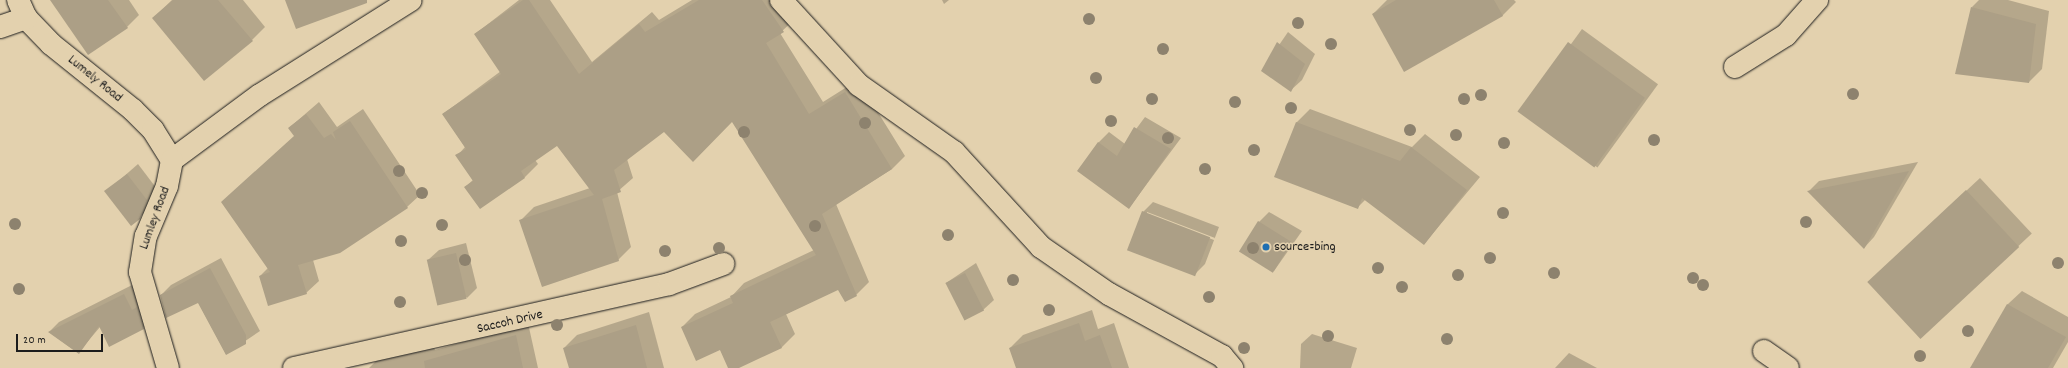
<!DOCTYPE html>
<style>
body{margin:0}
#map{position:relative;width:2068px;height:368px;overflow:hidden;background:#e3d1ae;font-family:Dekko,sans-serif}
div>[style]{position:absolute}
.shadow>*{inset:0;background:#0003;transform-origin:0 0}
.building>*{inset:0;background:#ac9f86;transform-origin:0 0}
.roads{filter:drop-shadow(0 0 1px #1c1c1c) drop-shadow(0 0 1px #1c1c1c)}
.minor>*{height:22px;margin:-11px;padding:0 11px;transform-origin:11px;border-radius:11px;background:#e3d1ae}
.trees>*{width:12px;height:12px;margin:-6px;border-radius:50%;background:#8d826e}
.dots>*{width:11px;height:11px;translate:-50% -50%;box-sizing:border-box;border:2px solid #e3d1ae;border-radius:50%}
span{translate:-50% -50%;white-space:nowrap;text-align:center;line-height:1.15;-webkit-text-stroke:3px #e3d1ae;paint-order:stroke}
.street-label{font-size:14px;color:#1c1c1c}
.poi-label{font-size:14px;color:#1c1c1c}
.left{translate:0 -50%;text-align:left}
.scale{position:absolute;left:16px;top:334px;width:87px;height:18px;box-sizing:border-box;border:2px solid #1c1c1c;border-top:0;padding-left:5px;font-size:12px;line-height:14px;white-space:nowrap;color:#1c1c1c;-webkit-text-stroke:3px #e3d1ae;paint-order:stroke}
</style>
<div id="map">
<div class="shadow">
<div style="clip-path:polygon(52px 0,129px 0,139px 15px,127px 27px)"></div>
<div style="clip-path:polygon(172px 0,243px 0,265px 27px,252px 40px,153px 18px)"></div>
<div style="clip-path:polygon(519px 0,550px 0,592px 62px,652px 12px,659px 20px,692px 0,784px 0,796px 18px,780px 33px,823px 102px,858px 80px,905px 156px,892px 169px,836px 204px,869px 282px,856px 295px,838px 289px,786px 314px,795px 334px,782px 347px,736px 368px,729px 368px,720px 349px,682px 327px,695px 314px,731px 297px,744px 283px,814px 250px,733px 121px,664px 130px,627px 159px,633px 178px,617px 192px,631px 247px,618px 260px,521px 220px,534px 207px,590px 188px,557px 145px,535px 160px,538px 164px,525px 177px,480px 208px,465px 187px,473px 180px,457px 156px,465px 147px,443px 114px,501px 71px,475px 34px)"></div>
<div style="clip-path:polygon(942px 0,949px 0,944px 4px)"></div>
<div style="clip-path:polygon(1387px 0,1514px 0,1516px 2px,1502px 16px,1373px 14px)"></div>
<div style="clip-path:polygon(1979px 0,2008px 0,2049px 11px,2042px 69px,2029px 82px,1972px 7px)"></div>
<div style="left:1582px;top:29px;width:94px;height:103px;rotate:36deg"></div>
<div style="clip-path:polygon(1288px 32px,1315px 54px,1302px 80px,1291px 90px,1262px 70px)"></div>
<div style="clip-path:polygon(319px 102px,337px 127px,363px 109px,420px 195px,407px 207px,313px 260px,319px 281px,306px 293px,260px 276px,268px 268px,295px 136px,289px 128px)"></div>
<div style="clip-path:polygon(1310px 109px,1412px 147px,1425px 134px,1480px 177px,1424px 244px,1366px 199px,1357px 208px,1275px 176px,1297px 122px)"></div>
<div style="clip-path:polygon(1145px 117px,1181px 138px,1129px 208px,1098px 143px,1109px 132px,1125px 144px)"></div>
<div style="clip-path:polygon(1918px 162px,1874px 237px,1864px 248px,1809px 191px,1819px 181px)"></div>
<div style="clip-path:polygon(138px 164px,157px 189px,150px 207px,139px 218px,106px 192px)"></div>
<div style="left:1980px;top:178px;width:76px;height:134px;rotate:47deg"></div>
<div style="clip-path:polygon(evenodd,1153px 202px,1219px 227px,1205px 264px,1194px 275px,1143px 212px,1153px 202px,1147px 212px,1215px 238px,1214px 240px,1147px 214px,1147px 212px)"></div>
<div style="clip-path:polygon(1269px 212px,1302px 231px,1274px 271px,1259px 222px)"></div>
<div style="clip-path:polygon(466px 243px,477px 288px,467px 298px,428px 260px,439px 250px)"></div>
<div style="clip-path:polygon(221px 258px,260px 331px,226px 354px,198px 302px,161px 295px,171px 285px)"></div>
<div style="clip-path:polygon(976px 263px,994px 300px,983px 310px,946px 283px)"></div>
<div style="clip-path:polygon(134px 284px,154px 318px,143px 328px,100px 327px,78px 353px,49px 332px,59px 322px)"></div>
<div style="clip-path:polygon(2022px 291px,2068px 317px,2068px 342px,2053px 368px,1971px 368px,2008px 304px)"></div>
<div style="clip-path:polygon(1092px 310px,1098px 329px,1114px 323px,1129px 368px,1017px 368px,1010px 348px,1023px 335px)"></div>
<div style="clip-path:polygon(649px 312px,664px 368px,571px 368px,564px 348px,577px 335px)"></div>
<div style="clip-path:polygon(528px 323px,538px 368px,369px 368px,380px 357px,433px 345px,435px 350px)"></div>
<div style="clip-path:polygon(1312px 334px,1357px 348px,1351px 368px,1300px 368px,1301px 344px)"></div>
<div style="clip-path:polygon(1569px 353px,1597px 368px,1555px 368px)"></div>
</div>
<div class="building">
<div style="clip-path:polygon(50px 0,108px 0,128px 28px,88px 55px)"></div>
<div style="clip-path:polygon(173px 0,218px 0,253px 41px,204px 81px,152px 18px)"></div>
<div style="clip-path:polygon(285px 0,367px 0,367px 3px,296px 29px)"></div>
<div style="clip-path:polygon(523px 0,529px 0,579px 74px,639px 24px,645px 32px,699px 0,762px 0,784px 32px,766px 43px,809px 114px,845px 92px,892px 169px,822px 214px,857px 296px,845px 302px,838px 290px,770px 322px,782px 348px,739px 368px,728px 368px,720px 350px,696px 361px,681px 327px,733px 303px,730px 296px,816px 255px,732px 122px,693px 162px,664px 132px,614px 170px,621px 192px,602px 199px,619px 261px,542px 287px,519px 220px,594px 195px,557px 146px,521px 171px,525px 178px,480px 209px,464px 187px,473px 181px,455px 155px,466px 149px,442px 114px,501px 74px,474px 34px)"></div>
<div style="clip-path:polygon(1396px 0,1494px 0,1503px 16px,1404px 72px,1372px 14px)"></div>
<div style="clip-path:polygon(1971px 7px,2036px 24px,2029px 83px,1955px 74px)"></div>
<div style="clip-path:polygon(1277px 42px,1305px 64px,1291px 92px,1261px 71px)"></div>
<div style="left:1568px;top:42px;width:95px;height:86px;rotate:36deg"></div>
<div style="clip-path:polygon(306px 114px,324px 138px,331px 134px,336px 140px,333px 132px,350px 121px,408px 208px,340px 253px,298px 265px,307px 294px,268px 306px,259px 276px,270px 272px,221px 202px,294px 136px,288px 128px)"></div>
<div style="clip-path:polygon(1296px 122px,1400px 161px,1411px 147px,1467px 190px,1424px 245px,1362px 198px,1358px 209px,1274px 177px)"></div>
<div style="clip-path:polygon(1134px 127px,1171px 149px,1129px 209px,1077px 171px,1098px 142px,1117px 156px)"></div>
<div style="clip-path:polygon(1909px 171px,1864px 249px,1807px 191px)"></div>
<div style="clip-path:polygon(127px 174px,147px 200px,140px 219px,131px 226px,104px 191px)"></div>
<div style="left:1966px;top:190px;width:78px;height:135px;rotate:47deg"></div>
<div style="left:1142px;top:211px;width:73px;height:42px;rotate:21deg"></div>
<div style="left:1258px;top:221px;width:40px;height:36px;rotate:32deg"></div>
<div style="left:456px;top:253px;width:47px;height:30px;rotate:77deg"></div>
<div style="clip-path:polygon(210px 268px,246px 335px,246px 344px,226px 355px,198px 303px,166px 318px,160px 295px)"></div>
<div style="left:965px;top:273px;width:42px;height:22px;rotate:63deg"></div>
<div style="clip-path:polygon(124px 294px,132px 310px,137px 307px,144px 329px,109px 347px,99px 326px,79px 354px,48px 332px)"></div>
<div style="clip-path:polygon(2007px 304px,2066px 337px,2048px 368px,1970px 368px)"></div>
<div style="clip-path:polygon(1079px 323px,1085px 341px,1100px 335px,1112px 368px,1016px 368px,1009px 348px)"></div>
<div style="clip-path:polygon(636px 325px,647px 368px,569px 368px,563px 348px)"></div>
<div style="clip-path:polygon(516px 335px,523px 368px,425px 368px,424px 361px)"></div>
</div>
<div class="roads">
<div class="minor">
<div style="left:18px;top:0;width:20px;rotate:66deg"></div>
<div style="left:26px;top:18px;width:36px;rotate:46deg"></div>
<div style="left:51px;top:44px;width:105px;rotate:38.8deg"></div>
<div style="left:133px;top:110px;width:28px;rotate:45deg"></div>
<div style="left:153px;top:130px;width:36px;rotate:58deg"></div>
<div style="left:781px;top:0;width:115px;rotate:47.5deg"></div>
<div style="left:859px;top:85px;width:116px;rotate:35.2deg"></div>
<div style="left:954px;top:152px;width:129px;rotate:47.5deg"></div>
<div style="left:1041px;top:247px;width:83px;rotate:34.7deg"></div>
<div style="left:1109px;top:294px;width:129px;rotate:28.8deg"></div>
<div style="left:1222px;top:356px;width:16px;rotate:50deg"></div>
<div style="left:0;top:27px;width:28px;rotate:-19deg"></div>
<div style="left:1735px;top:67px;width:60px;rotate:-32.1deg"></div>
<div style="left:1786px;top:35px;width:47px;rotate:-48.5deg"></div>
<div style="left:172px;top:160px;width:109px;rotate:-36.5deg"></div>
<div style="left:260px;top:95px;width:178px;rotate:-32.2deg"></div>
<div style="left:1764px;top:351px;width:29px;rotate:35deg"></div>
<div style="left:168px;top:368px;width:100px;rotate:-106.3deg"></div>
<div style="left:140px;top:272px;width:36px;rotate:-81deg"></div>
<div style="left:146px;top:236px;width:54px;rotate:-67.2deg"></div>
<div style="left:167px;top:186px;width:26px;rotate:-79deg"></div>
<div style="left:294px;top:368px;width:384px;rotate:-12.6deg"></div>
<div style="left:669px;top:284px;width:58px;rotate:-20.3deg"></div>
</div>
</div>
<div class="trees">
<div style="left:1089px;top:19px"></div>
<div style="left:1298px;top:23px"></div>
<div style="left:1331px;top:44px"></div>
<div style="left:1163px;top:49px"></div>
<div style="left:1096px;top:78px"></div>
<div style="left:1853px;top:94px"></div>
<div style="left:1481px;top:95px"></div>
<div style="left:1152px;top:99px"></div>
<div style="left:1464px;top:99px"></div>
<div style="left:1235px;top:102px"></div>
<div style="left:1291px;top:108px"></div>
<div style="left:1111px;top:121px"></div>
<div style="left:865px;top:123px"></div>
<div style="left:1410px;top:130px"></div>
<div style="left:744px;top:132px"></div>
<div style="left:1456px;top:135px"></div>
<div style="left:1168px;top:138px"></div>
<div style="left:1654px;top:140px"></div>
<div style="left:1504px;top:143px"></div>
<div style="left:1254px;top:150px"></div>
<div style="left:1205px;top:169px"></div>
<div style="left:399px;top:171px"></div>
<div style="left:422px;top:193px"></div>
<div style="left:1503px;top:213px"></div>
<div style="left:1806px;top:222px"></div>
<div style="left:15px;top:224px"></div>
<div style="left:442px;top:225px"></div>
<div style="left:815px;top:226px"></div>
<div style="left:948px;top:235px"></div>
<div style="left:401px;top:241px"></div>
<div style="left:719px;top:248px"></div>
<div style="left:1253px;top:248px"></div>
<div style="left:665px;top:251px"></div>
<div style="left:1490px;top:258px"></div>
<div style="left:465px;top:260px"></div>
<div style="left:2058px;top:263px"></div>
<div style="left:1378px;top:268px"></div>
<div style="left:1554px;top:273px"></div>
<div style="left:1458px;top:275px"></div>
<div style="left:1693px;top:278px"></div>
<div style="left:1013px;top:280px"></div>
<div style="left:1703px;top:285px"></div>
<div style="left:1402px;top:287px"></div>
<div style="left:19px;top:289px"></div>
<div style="left:1209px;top:297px"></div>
<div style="left:400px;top:302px"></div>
<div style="left:1049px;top:310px"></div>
<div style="left:557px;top:325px"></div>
<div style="left:1968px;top:331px"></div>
<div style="left:1328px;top:336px"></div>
<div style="left:1447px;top:339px"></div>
<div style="left:1244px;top:348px"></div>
<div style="left:1920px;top:356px"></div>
</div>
<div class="dots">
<div style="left:1266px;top:247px;background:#1f6fb2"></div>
</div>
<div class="street-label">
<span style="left:95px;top:79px;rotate:39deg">Lumely Road</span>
<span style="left:155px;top:218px;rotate:-70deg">Lumley Road</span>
<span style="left:510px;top:322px;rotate:-13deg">Saccoh Drive</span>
</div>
<div class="poi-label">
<span class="left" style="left:1274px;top:247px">source=bing</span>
</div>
<div class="scale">20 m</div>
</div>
